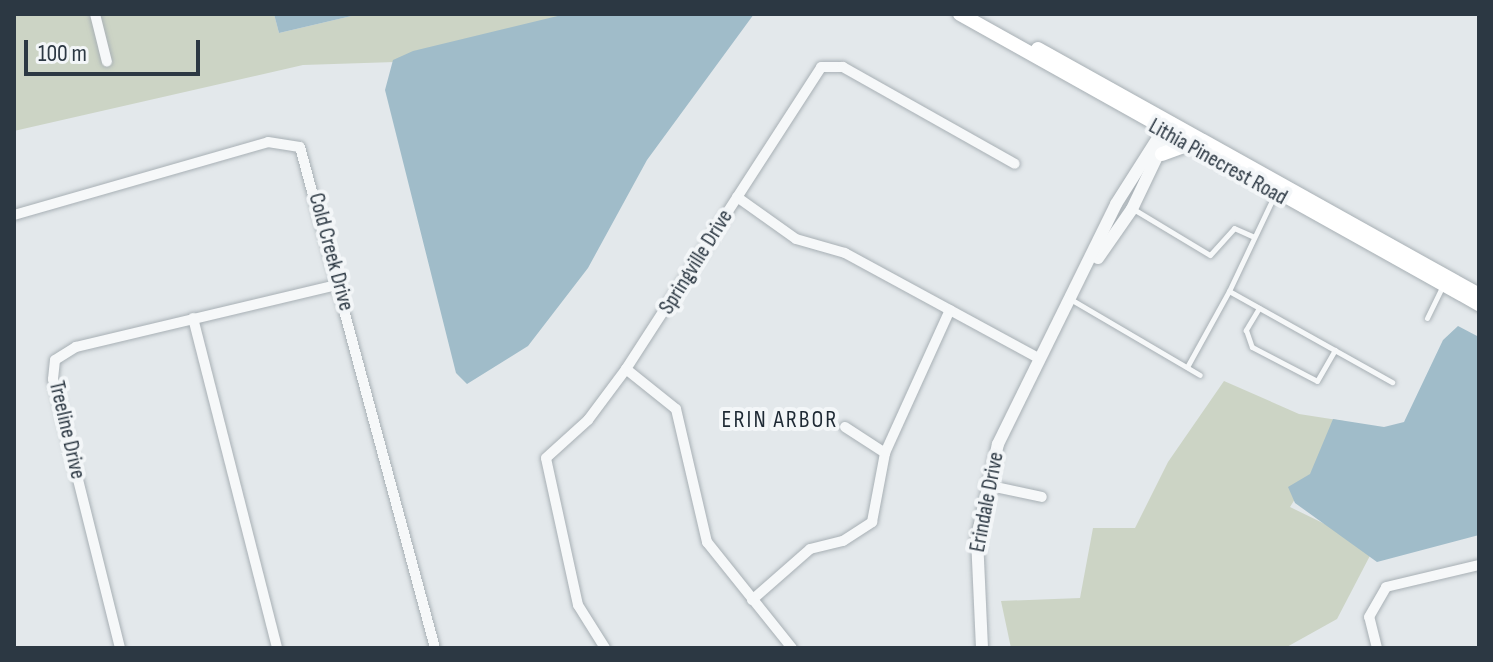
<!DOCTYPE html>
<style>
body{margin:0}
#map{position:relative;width:1493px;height:662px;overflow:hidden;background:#e3e8eb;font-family:"Sofia Sans Condensed",sans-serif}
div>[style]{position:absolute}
.green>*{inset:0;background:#ccd4c5}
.water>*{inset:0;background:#a0bcc9}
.roads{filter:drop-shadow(0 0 2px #a8b0b5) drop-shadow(0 0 2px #a8b0b5)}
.service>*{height:5px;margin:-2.5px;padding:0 2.5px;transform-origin:2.5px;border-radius:2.5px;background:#f6f8f9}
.minor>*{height:10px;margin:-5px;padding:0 5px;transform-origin:5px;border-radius:5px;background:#f6f8f9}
.tertiary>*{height:12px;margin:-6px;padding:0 6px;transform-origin:6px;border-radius:6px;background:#f6f8f9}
.secondary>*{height:14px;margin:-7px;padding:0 7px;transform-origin:7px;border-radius:7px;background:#fff}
span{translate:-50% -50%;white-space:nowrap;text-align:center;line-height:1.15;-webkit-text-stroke:8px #f3f6f8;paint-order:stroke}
.street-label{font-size:22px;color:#2c3843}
.neighbourhood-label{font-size:24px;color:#1e2934;letter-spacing:2px}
.frame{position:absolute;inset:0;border:16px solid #2c3843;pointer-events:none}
.scale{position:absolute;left:24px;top:40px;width:176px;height:36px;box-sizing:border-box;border:4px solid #2c3843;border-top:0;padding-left:10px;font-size:24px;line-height:28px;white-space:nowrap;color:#2c3843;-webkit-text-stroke:6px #f3f6f8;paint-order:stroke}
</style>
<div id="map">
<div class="green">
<div style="clip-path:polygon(14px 14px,274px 14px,279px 33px,360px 14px,631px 14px,395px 62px,303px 65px,14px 131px)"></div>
<div style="clip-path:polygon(1224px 381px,1299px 414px,1344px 421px,1290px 507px,1374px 548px,1337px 619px,1285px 648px,1011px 648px,1001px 601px,1080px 598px,1093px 528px,1135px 528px,1168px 462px)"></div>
</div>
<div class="water">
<div style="clip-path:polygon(274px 14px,360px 14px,279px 33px)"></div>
<div style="clip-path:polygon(566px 14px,754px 14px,647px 160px,588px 268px,528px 346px,467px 384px,456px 373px,385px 90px,393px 60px,413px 51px)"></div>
<div style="clip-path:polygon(1458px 326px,1479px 337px,1479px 535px,1377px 562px,1295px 503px,1288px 487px,1310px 474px,1333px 419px,1384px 427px,1404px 422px,1443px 340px)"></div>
</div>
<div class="roads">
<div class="service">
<div style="left:1135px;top:210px;width:87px;rotate:31deg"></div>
<div style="left:1210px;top:255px;width:36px;rotate:-48deg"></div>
<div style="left:1234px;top:228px;width:20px;rotate:24deg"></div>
<div style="left:1229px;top:291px;width:110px;rotate:-64.6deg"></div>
<div style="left:1072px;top:300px;width:148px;rotate:30.4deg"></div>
<div style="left:1259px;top:308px;width:26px;rotate:121deg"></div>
<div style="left:1246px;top:330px;width:18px;rotate:71deg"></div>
<div style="left:1252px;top:347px;width:73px;rotate:27.6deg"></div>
<div style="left:1317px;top:381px;width:36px;rotate:-60deg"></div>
<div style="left:1427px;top:318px;width:34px;rotate:-64deg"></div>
<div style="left:1187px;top:367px;width:87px;rotate:-61.1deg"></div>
<div style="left:1229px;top:291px;width:187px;rotate:29.2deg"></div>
</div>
<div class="minor">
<div style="left:95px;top:14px;width:49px;rotate:76deg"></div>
<div style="left:737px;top:197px;width:72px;rotate:35.4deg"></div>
<div style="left:796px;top:239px;width:51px;rotate:15.9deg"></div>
<div style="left:845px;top:253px;width:222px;rotate:28.5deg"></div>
<div style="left:14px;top:215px;width:264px;rotate:-16deg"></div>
<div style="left:268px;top:142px;width:32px;rotate:9deg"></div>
<div style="left:300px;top:147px;width:519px;rotate:74.92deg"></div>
<div style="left:193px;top:318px;width:341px;rotate:75.7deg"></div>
<div style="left:626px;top:369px;width:64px;rotate:38.7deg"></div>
<div style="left:676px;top:409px;width:137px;rotate:76.9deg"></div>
<div style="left:707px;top:542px;width:136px;rotate:51.3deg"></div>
<div style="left:845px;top:427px;width:48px;rotate:33deg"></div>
<div style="left:986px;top:485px;width:57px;rotate:12.1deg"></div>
<div style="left:752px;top:600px;width:77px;rotate:-41.3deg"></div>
<div style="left:810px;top:549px;width:34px;rotate:-14deg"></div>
<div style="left:843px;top:541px;width:35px;rotate:-33deg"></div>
<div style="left:872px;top:522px;width:70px;rotate:-79.3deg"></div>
<div style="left:885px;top:453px;width:157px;rotate:-65.6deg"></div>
<div style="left:120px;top:648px;width:277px;rotate:-104deg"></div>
<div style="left:53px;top:379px;width:19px;rotate:-84deg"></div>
<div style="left:55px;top:360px;width:25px;rotate:-32deg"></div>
<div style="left:76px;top:347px;width:271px;rotate:-13.4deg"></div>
<div style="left:605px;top:648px;width:51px;rotate:-122.1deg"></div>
<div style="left:578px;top:605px;width:150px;rotate:-102.3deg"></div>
<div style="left:546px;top:458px;width:57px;rotate:-42.1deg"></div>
<div style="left:588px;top:420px;width:64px;rotate:-53.3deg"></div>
<div style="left:626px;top:369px;width:359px;rotate:-57.1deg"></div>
<div style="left:821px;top:67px;width:22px"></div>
<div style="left:843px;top:67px;width:197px;rotate:29.4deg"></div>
<div style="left:1377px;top:648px;width:32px;rotate:-104deg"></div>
<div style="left:1369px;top:617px;width:34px;rotate:-60deg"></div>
<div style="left:1386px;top:587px;width:96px;rotate:-13.3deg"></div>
</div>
<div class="tertiary">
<div style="left:1098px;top:258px;width:60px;rotate:-55.2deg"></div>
<div style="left:1132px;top:209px;width:93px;rotate:-64.5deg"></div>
<div style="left:982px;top:648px;width:111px;rotate:-92.6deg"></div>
<div style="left:977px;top:537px;width:95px;rotate:-77.3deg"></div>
<div style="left:998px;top:444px;width:267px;rotate:-63.8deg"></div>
<div style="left:1116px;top:204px;width:97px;rotate:-57.6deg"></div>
</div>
<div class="secondary">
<div style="left:960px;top:14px;width:595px;rotate:29.2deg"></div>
<div style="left:1038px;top:49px;width:505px;rotate:29.15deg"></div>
<div style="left:1162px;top:154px;width:27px;rotate:-20deg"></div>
</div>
</div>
<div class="street-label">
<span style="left:1218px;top:162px;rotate:29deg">Lithia Pinecrest Road</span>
<span style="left:331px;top:252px;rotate:75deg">Cold Creek Drive</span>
<span style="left:696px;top:262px;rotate:-58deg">Springville Drive</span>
<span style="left:67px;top:430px;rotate:77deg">Treeline Drive</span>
<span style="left:987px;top:502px;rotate:-79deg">Erindale Drive</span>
</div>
<div class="neighbourhood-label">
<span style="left:780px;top:420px">ERIN ARBOR</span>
</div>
<div class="frame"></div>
<div class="scale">100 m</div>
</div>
